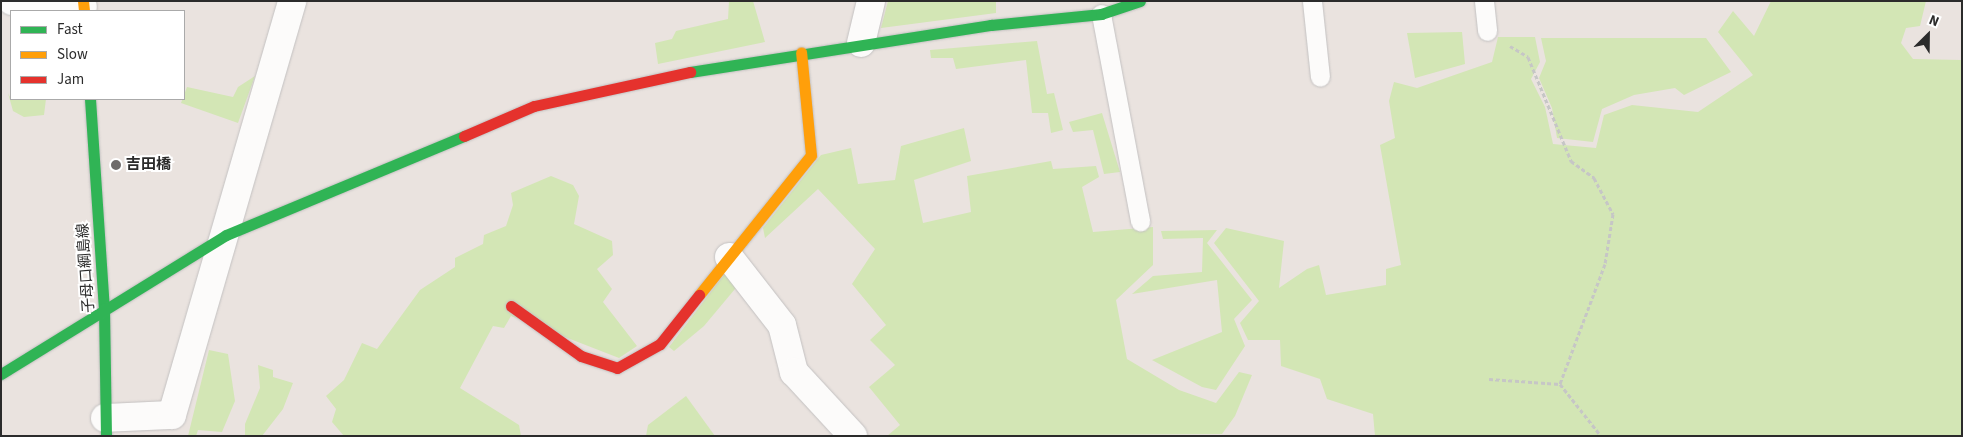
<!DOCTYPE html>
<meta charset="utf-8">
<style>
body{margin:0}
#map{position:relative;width:1963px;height:437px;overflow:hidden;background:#eae3df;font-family:"Source Sans 3","Noto Sans JP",sans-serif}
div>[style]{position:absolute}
.green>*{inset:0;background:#d3e6b5}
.path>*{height:3px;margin-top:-1.5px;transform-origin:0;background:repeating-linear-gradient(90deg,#c6c6c6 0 4px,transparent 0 6.5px)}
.roads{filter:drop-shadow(0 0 1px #c3c1c1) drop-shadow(0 0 1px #c3c1c1)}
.lane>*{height:19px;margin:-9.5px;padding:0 9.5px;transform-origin:9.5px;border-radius:9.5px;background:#fcfbfa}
.street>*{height:28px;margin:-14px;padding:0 14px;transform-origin:14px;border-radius:14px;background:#fcfbfa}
.fast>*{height:11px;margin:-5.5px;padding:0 5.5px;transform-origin:5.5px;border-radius:5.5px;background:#30b455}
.slow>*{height:11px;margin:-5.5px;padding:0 5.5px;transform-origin:5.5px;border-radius:5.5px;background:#ff9f0a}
.jam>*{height:11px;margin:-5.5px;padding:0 5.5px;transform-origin:5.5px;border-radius:5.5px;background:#e5322d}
.dots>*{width:14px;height:14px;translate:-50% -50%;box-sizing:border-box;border:2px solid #fff;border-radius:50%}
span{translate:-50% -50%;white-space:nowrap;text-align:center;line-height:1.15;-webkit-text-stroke:4px #fff;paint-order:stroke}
.poi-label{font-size:15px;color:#2b2b2b;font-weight:700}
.left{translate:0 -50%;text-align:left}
.street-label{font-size:15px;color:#2b2b2b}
.frame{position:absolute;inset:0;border:2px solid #2b2b2b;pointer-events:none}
.legend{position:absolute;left:10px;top:10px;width:175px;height:90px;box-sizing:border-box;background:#fff;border:1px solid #aaa;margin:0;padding:6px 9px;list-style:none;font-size:15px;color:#2b2b2b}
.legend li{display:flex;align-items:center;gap:10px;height:25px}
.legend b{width:25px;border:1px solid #aaa}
.north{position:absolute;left:1903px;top:10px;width:50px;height:50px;-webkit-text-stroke:4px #fff;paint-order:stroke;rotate:23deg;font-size:14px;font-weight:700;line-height:20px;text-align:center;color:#2b2b2b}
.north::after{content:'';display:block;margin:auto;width:18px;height:22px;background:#2b2b2b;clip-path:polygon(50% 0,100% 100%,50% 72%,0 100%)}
</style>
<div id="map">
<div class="green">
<div style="clip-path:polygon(729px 1px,753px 1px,765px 42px,658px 64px,655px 43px,672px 39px,676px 31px,728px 19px)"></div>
<div style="clip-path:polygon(888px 1px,996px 1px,996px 13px,881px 28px)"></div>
<div style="clip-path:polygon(1771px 1px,1926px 1px,1920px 26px,1906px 28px,1901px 43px,1913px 59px,1962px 60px,1962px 436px,1375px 436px,1373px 414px,1327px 399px,1320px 379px,1281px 366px,1280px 340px,1248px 340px,1240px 323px,1259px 301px,1214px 243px,1226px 228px,1284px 241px,1279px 288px,1307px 269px,1319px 265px,1326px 295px,1386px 285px,1386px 269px,1401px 265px,1380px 145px,1395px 138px,1389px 101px,1394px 82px,1417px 88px,1492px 62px,1498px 37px,1535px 37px,1540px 62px,1531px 79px,1545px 107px,1553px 144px,1596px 148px,1604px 115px,1632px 105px,1698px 112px,1753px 75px,1718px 32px,1733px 11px,1754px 36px)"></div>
<div style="clip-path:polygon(1462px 32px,1465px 64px,1415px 78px,1407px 33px)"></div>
<div style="clip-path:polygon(1541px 38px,1706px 38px,1731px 72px,1684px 95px,1675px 88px,1634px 95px,1602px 109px,1593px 142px,1557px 138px,1552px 108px,1539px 78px,1546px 61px)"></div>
<div style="clip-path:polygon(1037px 41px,1047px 94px,1054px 93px,1063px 130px,1051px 133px,1048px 113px,1032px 113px,1026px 60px,956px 69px,953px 58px,931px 58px,930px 50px)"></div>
<div style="clip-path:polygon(255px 76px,238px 123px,181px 103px,187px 87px,233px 97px,238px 87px)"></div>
<div style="clip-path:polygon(8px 93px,11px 99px,46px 99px,44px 115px,24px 117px,13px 111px)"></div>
<div style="clip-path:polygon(1102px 113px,1120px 172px,1104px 174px,1093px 130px,1073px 132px,1069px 122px)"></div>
<div style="clip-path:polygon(964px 128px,971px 161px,914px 180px,923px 223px,971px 212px,967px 176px,1051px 161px,1053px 169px,1096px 166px,1099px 177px,1082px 187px,1093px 232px,1153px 227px,1153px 265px,1116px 300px,1127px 359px,1179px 390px,1216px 403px,1239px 372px,1252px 375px,1235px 416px,1222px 434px,887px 436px,900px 425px,869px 387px,895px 365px,870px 340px,886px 325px,852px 284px,875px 249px,818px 189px,765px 238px,763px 228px,821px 155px,851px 148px,858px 184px,895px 180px,901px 146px)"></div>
<div style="clip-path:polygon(551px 176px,573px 185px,579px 196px,574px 224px,612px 241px,613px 255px,597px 269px,612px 289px,603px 302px,637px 346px,619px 358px,511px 316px,504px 328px,493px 326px,460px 388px,519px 425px,521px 436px,344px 436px,332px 422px,336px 409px,326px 396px,344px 380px,362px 343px,377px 349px,420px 290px,455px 267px,455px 258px,483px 244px,484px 235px,506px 226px,513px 205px,511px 193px)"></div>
<div style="clip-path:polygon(1217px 230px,1207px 243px,1252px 300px,1234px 319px,1245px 346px,1216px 390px,1202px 387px,1152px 360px,1222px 332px,1217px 280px,1132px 294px,1153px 276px,1202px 272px,1203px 238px,1163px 239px,1161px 231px)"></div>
<div style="clip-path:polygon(730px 267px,740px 283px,704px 326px,674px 351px,669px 347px)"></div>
<div style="clip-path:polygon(209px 350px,228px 354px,235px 401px,222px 432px,198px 430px,196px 436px,188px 436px)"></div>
<div style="clip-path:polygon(258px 365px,273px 370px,273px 377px,293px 383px,283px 409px,262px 436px,245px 436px,245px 424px,260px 388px)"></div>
<div style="clip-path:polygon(686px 396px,715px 436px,646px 436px,648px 425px)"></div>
</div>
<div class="path">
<div style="left:1510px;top:46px;width:21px;rotate:31deg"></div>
<div style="left:1528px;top:57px;width:113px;rotate:67.5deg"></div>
<div style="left:1571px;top:161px;width:29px;rotate:36deg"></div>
<div style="left:1594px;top:178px;width:41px;rotate:62.2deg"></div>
<div style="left:1613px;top:214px;width:51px;rotate:99.1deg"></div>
<div style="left:1605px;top:264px;width:128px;rotate:110.6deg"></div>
<div style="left:1560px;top:384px;width:66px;rotate:51.7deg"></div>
<div style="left:1489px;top:379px;width:71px;rotate:4deg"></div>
</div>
<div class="roads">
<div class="lane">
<div style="left:1312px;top:1px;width:76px;rotate:84deg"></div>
<div style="left:1484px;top:1px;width:30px;rotate:84deg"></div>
<div style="left:1101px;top:14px;width:211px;rotate:79.3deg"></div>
</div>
<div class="street">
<div style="left:12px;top:1px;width:71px;rotate:4.8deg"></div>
<div style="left:861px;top:43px;width:43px;rotate:-76.6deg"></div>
<div style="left:729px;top:257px;width:86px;rotate:52.1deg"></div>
<div style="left:782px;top:325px;width:49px;rotate:75.7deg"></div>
<div style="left:794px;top:372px;width:87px;rotate:47.3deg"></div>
<div style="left:105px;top:418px;width:67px;rotate:-2.6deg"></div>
<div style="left:172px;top:415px;width:431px;rotate:-73.8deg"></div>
</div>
<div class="fast">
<div style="left:690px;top:72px;width:305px;rotate:-8.9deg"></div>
<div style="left:991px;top:25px;width:111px;rotate:-5.7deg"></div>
<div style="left:1101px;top:14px;width:41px;rotate:-18.4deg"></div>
<div style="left:90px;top:99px;width:209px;rotate:86.2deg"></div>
<div style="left:104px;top:308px;width:128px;rotate:89.1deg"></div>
<div style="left:1px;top:374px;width:264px;rotate:-31.7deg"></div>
<div style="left:226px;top:235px;width:258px;rotate:-22.6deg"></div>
</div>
<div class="slow">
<div style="left:83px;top:1px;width:10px;rotate:84deg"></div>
<div style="left:699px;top:295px;width:179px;rotate:-51.3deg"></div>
<div style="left:811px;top:155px;width:103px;rotate:-95.5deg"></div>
</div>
<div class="jam">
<div style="left:464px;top:136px;width:76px;rotate:-23.2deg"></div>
<div style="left:534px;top:106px;width:160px;rotate:-12.3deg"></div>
<div style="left:511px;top:306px;width:86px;rotate:35.5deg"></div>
<div style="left:581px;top:356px;width:38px;rotate:18deg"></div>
<div style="left:617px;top:368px;width:49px;rotate:-29.2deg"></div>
<div style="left:660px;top:344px;width:63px;rotate:-51.5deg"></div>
</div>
</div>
<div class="dots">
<div style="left:116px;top:165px;background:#6e6b6a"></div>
</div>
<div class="poi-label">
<span class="left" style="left:126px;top:165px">吉田橋</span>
</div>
<div class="street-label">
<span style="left:86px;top:268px;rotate:-94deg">子母口綱島線</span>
</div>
<div class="frame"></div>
<ul class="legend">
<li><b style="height:6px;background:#30b455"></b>Fast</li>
<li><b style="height:6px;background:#ff9f0a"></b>Slow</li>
<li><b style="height:6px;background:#e5322d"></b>Jam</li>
</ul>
<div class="north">N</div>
</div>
